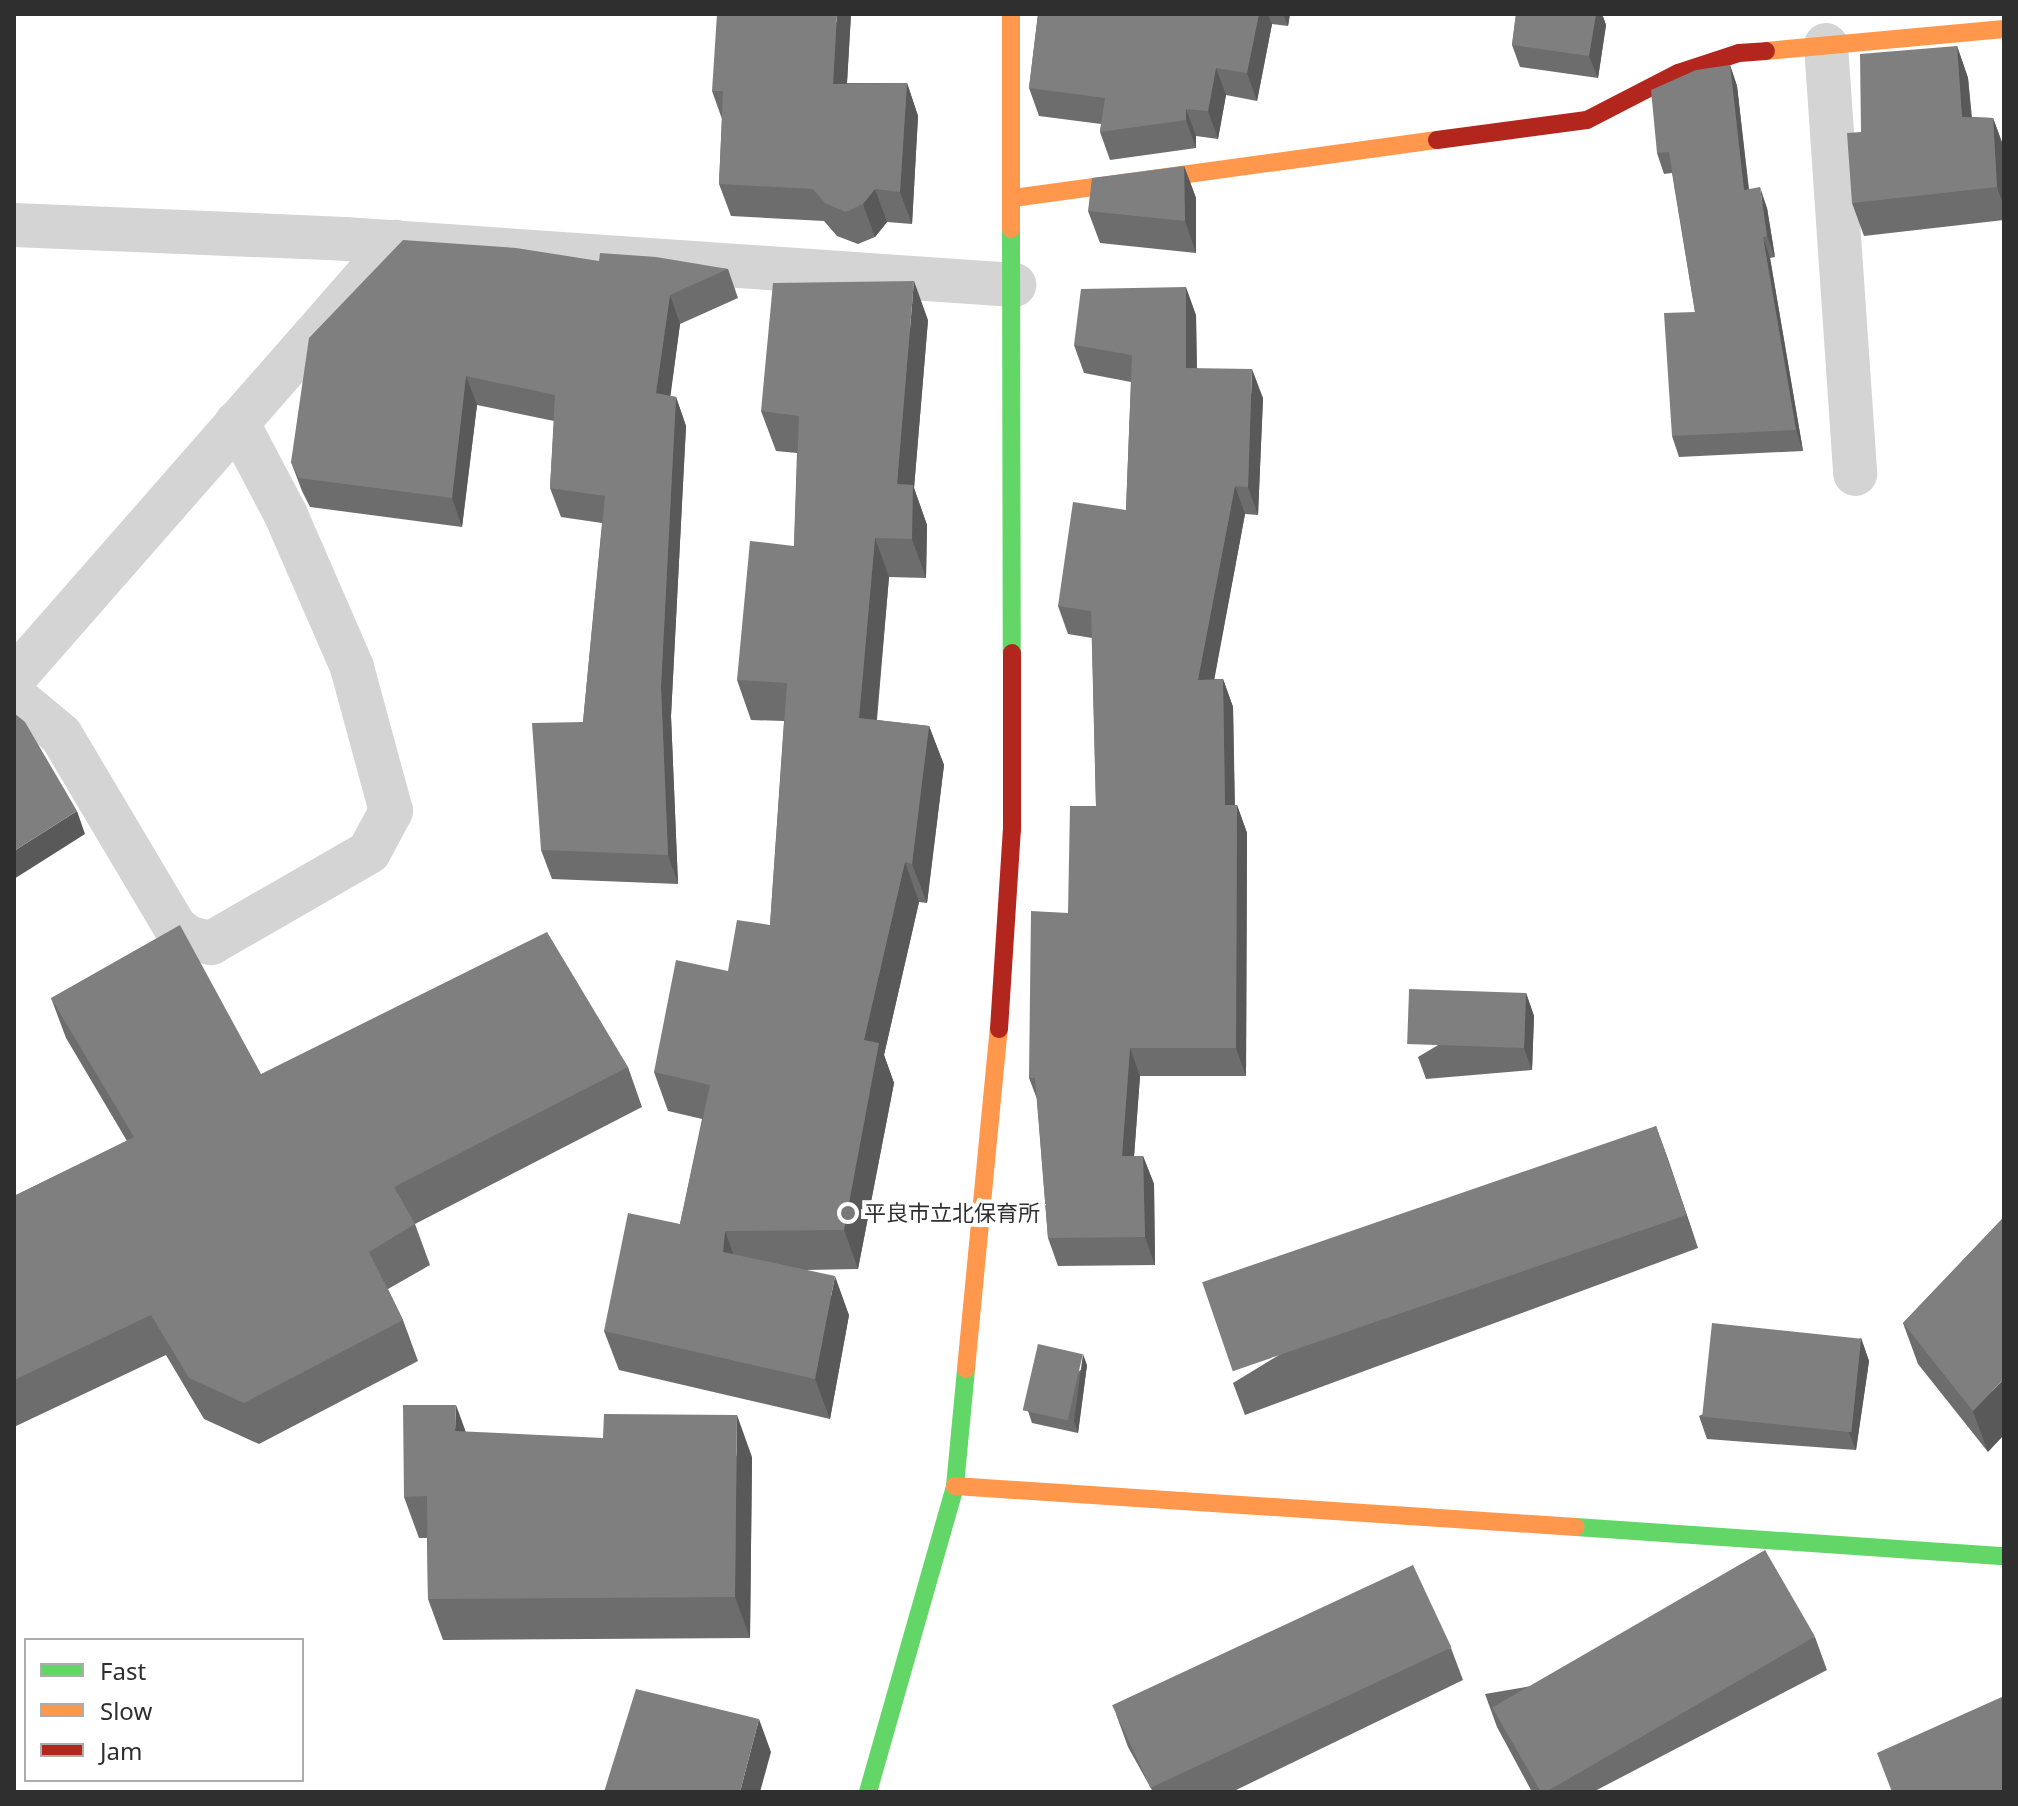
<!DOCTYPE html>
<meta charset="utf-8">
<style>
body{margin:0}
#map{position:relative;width:2018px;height:1806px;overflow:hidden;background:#fff;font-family:"Noto Sans","Noto Sans JP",sans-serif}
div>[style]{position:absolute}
.street>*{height:44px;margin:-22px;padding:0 22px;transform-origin:22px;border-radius:22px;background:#d4d4d4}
.fast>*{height:18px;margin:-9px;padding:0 9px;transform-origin:9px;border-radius:9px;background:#63d668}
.slow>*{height:18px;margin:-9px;padding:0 9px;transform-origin:9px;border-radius:9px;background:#ff974d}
.jam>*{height:18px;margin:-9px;padding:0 9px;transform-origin:9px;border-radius:9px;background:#b3261e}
.wall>*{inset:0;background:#6d6d6d}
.shaded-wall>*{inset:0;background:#595959}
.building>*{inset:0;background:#7f7f7f;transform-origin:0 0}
.dots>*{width:22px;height:22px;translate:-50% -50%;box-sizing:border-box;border:4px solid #fff;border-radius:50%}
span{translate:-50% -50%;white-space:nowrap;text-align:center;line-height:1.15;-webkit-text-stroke:8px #fff;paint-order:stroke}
.poi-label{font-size:22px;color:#2f2f2f}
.left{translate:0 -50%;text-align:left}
.frame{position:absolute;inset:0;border:16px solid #2f2f2f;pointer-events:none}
.legend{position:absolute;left:24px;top:1638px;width:280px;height:144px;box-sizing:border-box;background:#fff;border:2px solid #acacac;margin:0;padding:10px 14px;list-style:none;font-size:24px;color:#2f2f2f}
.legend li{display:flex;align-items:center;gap:16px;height:40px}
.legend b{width:40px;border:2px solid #acacac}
</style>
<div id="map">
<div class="street">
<div style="left:1826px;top:45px;width:430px;rotate:86.1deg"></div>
<div style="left:14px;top:225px;width:331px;rotate:2.4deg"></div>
<div style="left:345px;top:239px;width:671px;rotate:3.93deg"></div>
<div style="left:14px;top:678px;width:580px;rotate:-48.78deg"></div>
<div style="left:14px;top:696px;width:61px;rotate:39.7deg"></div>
<div style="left:61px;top:735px;width:223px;rotate:59.3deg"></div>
<div style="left:175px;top:927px;width:18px;rotate:38deg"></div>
<div style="left:189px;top:938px;width:23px;rotate:13deg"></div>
<div style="left:211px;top:943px;width:182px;rotate:-29.9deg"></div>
<div style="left:369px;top:852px;width:47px;rotate:-61.8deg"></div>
<div style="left:391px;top:811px;width:149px;rotate:-105.2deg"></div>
<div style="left:352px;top:667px;width:166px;rotate:-113.5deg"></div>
<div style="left:286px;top:515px;width:105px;rotate:-117.8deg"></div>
</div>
<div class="fast">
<div style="left:1011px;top:229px;width:424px;rotate:89.9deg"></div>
<div style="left:1576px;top:1527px;width:429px;rotate:3.9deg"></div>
<div style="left:868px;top:1792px;width:318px;rotate:-74.1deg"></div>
<div style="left:955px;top:1486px;width:118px;rotate:-84.6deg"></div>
</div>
<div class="slow">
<div style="left:1011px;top:14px;width:215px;rotate:90deg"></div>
<div style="left:1766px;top:51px;width:239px;rotate:-5.3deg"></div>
<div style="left:1013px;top:198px;width:428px;rotate:-7.8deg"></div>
<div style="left:966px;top:1369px;width:342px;rotate:-84.5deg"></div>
<div style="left:955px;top:1486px;width:622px;rotate:3.78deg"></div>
</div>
<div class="jam">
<div style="left:1437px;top:140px;width:151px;rotate:-7.6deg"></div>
<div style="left:1587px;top:120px;width:102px;rotate:-27.3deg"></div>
<div style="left:1678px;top:73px;width:64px;rotate:-18.2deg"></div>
<div style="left:1739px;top:53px;width:27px;rotate:-4deg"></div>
<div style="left:999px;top:1029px;width:199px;rotate:-86.3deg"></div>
<div style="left:1012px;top:830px;width:177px;rotate:-90deg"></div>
</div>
<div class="wall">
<div style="clip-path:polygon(851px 14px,847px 83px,907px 83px,918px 116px,912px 224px,887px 222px,875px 237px,858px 244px,837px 236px,824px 221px,731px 216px,719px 184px,722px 119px,712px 91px)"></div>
<div style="clip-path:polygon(1038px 14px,1290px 14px,1288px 26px,1272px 24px,1257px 101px,1226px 95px,1218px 139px,1196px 136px,1196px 148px,1110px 160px,1100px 132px,1101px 124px,1039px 116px,1029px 88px)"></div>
<div style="clip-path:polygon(1516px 14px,1602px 14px,1606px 25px,1598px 78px,1520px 67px,1512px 45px)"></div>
<div style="clip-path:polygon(1957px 46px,1968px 78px,1972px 117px,1993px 118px,2004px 148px,2004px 220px,1864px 236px,1852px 203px,1861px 132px)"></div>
<div style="clip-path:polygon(1730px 65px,1737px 86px,1749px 189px,1767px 208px,1775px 257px,1770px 258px,1803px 451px,1679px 457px,1672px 436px,1695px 312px,1672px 173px,1664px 174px,1657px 153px)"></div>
<div style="clip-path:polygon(1184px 166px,1196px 198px,1196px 253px,1100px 243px,1088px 211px)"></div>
<div style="clip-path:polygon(599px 261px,728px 269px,738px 298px,680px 324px,670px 396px,676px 397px,686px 426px,671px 716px,678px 884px,552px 879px,541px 850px,583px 722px,602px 523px,561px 517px,550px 488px,554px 421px,477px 405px,462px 527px,310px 507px,302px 491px,291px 462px)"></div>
<div style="clip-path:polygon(1196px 315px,1197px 368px,1263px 398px,1258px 515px,1245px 514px,1214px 679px,1223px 679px,1233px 707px,1235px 805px,1237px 805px,1247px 833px,1246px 1076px,1140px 1076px,1134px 1156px,1143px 1156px,1154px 1184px,1155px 1265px,1058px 1266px,1048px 1238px,1037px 1099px,1029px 1078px,1068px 913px,1096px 806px,1092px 638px,1068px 634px,1058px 606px,1126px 510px,1131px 382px,1084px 373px,1074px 345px)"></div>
<div style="clip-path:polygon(928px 320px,914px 488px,927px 525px,926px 578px,889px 577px,877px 720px,929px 726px,944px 765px,927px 903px,919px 902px,884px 1055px,894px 1083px,858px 1269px,806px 1270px,849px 1315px,830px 1419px,619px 1370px,604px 1331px,680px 1224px,702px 1119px,668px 1111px,654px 1072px,728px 971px,770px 925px,784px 721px,751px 720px,737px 680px,794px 546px,797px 453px,776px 451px,761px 411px)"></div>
<div style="clip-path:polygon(1526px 993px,1534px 1016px,1532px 1070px,1426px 1079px,1418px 1057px)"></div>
<div style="clip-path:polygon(51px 998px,261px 1074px,628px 1067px,642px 1107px,415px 1224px,430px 1265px,388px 1289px,403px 1320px,418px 1361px,259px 1444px,204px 1419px,166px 1355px,14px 1427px,14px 1196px,127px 1141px,66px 1038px)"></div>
<div style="clip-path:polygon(1656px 1126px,1698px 1248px,1245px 1415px,1233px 1383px)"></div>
<div style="clip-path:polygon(2004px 1217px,1988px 1452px,1918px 1364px,1903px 1323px)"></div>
<div style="clip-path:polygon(1861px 1338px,1869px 1361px,1856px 1450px,1707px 1439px,1699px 1416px)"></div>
<div style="clip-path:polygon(1087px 1365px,1078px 1433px,1032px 1423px,1028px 1411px)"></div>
<div style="clip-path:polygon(465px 1432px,752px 1457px,750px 1638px,443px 1640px,428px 1599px,427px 1538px,419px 1538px,404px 1497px)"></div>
<div style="clip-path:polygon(1815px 1637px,1827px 1670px,1593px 1792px,1532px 1792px,1497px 1727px,1485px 1694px)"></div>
<div style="clip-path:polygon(1451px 1648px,1463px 1680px,1232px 1792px,1153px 1792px,1128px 1747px,1116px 1714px)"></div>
</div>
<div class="shaded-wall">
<div style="clip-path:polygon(837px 14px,851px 14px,845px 116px,833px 84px)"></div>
<div style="clip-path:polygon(1259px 14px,1268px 14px,1272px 24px,1257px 101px,1247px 73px)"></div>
<div style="clip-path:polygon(1283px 14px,1290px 14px,1288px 26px)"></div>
<div style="clip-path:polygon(1596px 14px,1602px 14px,1606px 25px,1598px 78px,1589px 56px)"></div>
<div style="clip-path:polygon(1957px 46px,1968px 78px,1974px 150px,1962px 117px)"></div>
<div style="clip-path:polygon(1730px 65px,1737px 86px,1751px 211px,1744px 190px)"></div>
<div style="clip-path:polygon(1216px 68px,1226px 95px,1218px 139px,1208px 111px)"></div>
<div style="clip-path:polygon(907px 83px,918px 116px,912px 224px,900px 192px)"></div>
<div style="clip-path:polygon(1186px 109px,1196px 136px,1196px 148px,1186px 120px)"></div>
<div style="clip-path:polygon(1993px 118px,2004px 148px,2004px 206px,1997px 187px)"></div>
<div style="clip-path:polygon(1184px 166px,1196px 198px,1196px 253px,1185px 221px)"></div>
<div style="clip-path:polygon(1760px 187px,1767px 208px,1775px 257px,1767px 236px)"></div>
<div style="clip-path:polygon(875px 189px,887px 222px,875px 237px,863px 204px)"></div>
<div style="clip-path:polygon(1763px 237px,1770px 258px,1803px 451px,1796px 430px)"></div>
<div style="clip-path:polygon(914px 281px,928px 320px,914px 488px,927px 525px,926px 578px,912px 539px,897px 484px)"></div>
<div style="clip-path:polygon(1186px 287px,1196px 315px,1197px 396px,1186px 368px)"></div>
<div style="clip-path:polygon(670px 295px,680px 324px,667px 422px,656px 393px)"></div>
<div style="clip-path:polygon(1252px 369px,1263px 398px,1258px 515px,1248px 487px)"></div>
<div style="clip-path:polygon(466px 376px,477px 405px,462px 527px,452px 498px)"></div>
<div style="clip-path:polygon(676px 397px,686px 426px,671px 716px,678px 884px,668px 855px,661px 687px)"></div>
<div style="clip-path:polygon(1235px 486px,1245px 514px,1209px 708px,1198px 680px)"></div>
<div style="clip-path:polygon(875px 538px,889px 577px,873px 757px,859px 718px)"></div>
<div style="clip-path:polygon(1223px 679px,1233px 707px,1235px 833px,1225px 805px)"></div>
<div style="clip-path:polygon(929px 726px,944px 765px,927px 903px,912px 864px)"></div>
<div style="clip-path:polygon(1237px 805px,1247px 833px,1246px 1076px,1236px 1048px)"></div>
<div style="clip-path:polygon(77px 811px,85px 834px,14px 879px,14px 851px)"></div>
<div style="clip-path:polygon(905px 862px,919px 902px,884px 1055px,894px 1083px,858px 1269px,844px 1230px,864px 1040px)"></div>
<div style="clip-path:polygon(1526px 993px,1534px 1016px,1532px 1070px,1524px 1048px)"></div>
<div style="clip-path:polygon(1130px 1048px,1140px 1076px,1132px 1184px,1122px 1156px)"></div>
<div style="clip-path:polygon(1656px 1126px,1668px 1159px,1698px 1248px,1686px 1215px)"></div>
<div style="clip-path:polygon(1143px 1156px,1154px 1184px,1155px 1265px,1145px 1237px)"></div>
<div style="clip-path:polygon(725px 1231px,739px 1270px,723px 1252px)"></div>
<div style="clip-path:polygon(835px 1276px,849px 1315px,830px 1419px,815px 1379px)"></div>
<div style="clip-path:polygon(1861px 1338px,1869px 1361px,1856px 1450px,1847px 1428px)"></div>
<div style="clip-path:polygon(1083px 1354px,1087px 1365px,1078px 1433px,1074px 1421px)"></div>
<div style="clip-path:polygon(2004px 1379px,2004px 1435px,1988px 1452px,1973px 1411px)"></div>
<div style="clip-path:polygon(456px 1405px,471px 1446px,455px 1431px)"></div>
<div style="clip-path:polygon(737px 1415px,752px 1457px,750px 1638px,735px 1597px)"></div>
<div style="clip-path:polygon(759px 1719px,771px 1752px,760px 1792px,740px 1792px)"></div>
</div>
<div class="building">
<div style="clip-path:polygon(717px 14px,837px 14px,833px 84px,907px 83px,900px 192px,875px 189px,863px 204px,846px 212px,825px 203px,813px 189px,719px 184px,723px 91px,712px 91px)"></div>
<div style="clip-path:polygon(1038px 14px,1259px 14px,1247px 73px,1216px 68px,1208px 111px,1186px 109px,1186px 120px,1100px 132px,1105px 98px,1029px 88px)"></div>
<div style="clip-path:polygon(1516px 14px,1596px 14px,1589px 56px,1512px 45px)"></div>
<div style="clip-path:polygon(1957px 46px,1962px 117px,1993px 118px,1997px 187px,1852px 203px,1847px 133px,1861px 132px,1860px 54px)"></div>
<div style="clip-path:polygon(1730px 65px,1744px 190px,1760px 187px,1767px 236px,1763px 237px,1796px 430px,1672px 436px,1664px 313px,1695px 312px,1669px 152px,1657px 153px,1651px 90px,1696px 70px)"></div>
<div style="clip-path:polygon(1184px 166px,1185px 221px,1088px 211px,1092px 178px)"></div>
<div style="clip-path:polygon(403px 240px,516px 248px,599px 261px,600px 253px,656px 257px,728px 269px,670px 295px,656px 393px,676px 397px,661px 687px,668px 855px,541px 850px,532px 723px,583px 722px,605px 496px,550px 488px,555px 395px,466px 376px,452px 498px,299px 478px,291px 462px,309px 338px)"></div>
<div style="clip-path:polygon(914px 281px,897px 484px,913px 485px,912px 539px,875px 538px,859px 718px,929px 726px,912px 864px,905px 862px,864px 1040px,879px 1043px,844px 1230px,725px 1231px,723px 1252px,835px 1276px,815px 1379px,604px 1331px,628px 1213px,680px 1224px,710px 1085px,654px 1072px,676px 960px,728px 971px,737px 920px,770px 925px,787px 683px,737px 680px,750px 541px,794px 546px,799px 416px,761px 411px,773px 283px)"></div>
<div style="clip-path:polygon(1186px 287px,1186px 368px,1252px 369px,1248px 487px,1235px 486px,1198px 680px,1223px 679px,1225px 805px,1237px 805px,1236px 1048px,1130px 1048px,1122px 1156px,1143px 1156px,1145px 1237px,1048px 1238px,1035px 1078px,1029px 1078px,1031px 911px,1068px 913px,1070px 806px,1096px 806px,1091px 611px,1058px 606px,1073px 502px,1126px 510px,1132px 355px,1074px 345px,1081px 289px)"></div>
<div style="clip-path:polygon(14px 713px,25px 722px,77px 811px,14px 851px)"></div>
<div style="clip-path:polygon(180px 925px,261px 1074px,547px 932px,628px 1067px,394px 1187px,415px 1224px,369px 1252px,403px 1320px,244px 1403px,189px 1378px,151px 1315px,14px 1380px,14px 1196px,134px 1137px,51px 998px)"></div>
<div style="left:1526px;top:993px;width:55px;height:117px;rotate:92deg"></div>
<div style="left:1656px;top:1126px;width:94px;height:480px;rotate:71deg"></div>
<div style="clip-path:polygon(2004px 1217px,2004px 1379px,1973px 1411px,1903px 1323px)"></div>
<div style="left:1712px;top:1323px;width:150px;height:94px;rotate:6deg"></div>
<div style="left:1038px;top:1344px;width:46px;height:68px;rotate:13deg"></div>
<div style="clip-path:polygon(403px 1405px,456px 1405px,455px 1431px,603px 1438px,604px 1414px,737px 1415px,735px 1597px,428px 1599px,427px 1496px,404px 1497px)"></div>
<div style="left:1765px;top:1550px;width:100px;height:315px;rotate:60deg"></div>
<div style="left:1413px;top:1565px;width:91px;height:332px;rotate:65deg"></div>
<div style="clip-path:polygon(636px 1689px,759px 1719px,740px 1792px,604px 1792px)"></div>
<div style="clip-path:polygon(2004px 1696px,2004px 1792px,1892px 1792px,1877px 1753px)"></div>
</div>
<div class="dots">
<div style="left:848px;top:1213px;background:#787878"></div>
</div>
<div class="poi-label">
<span class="left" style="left:864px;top:1213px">平良市立北保育所</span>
</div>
<div class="frame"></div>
<ul class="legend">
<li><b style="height:10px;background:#63d668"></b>Fast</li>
<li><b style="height:10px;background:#ff974d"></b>Slow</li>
<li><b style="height:10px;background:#b3261e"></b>Jam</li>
</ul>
</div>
